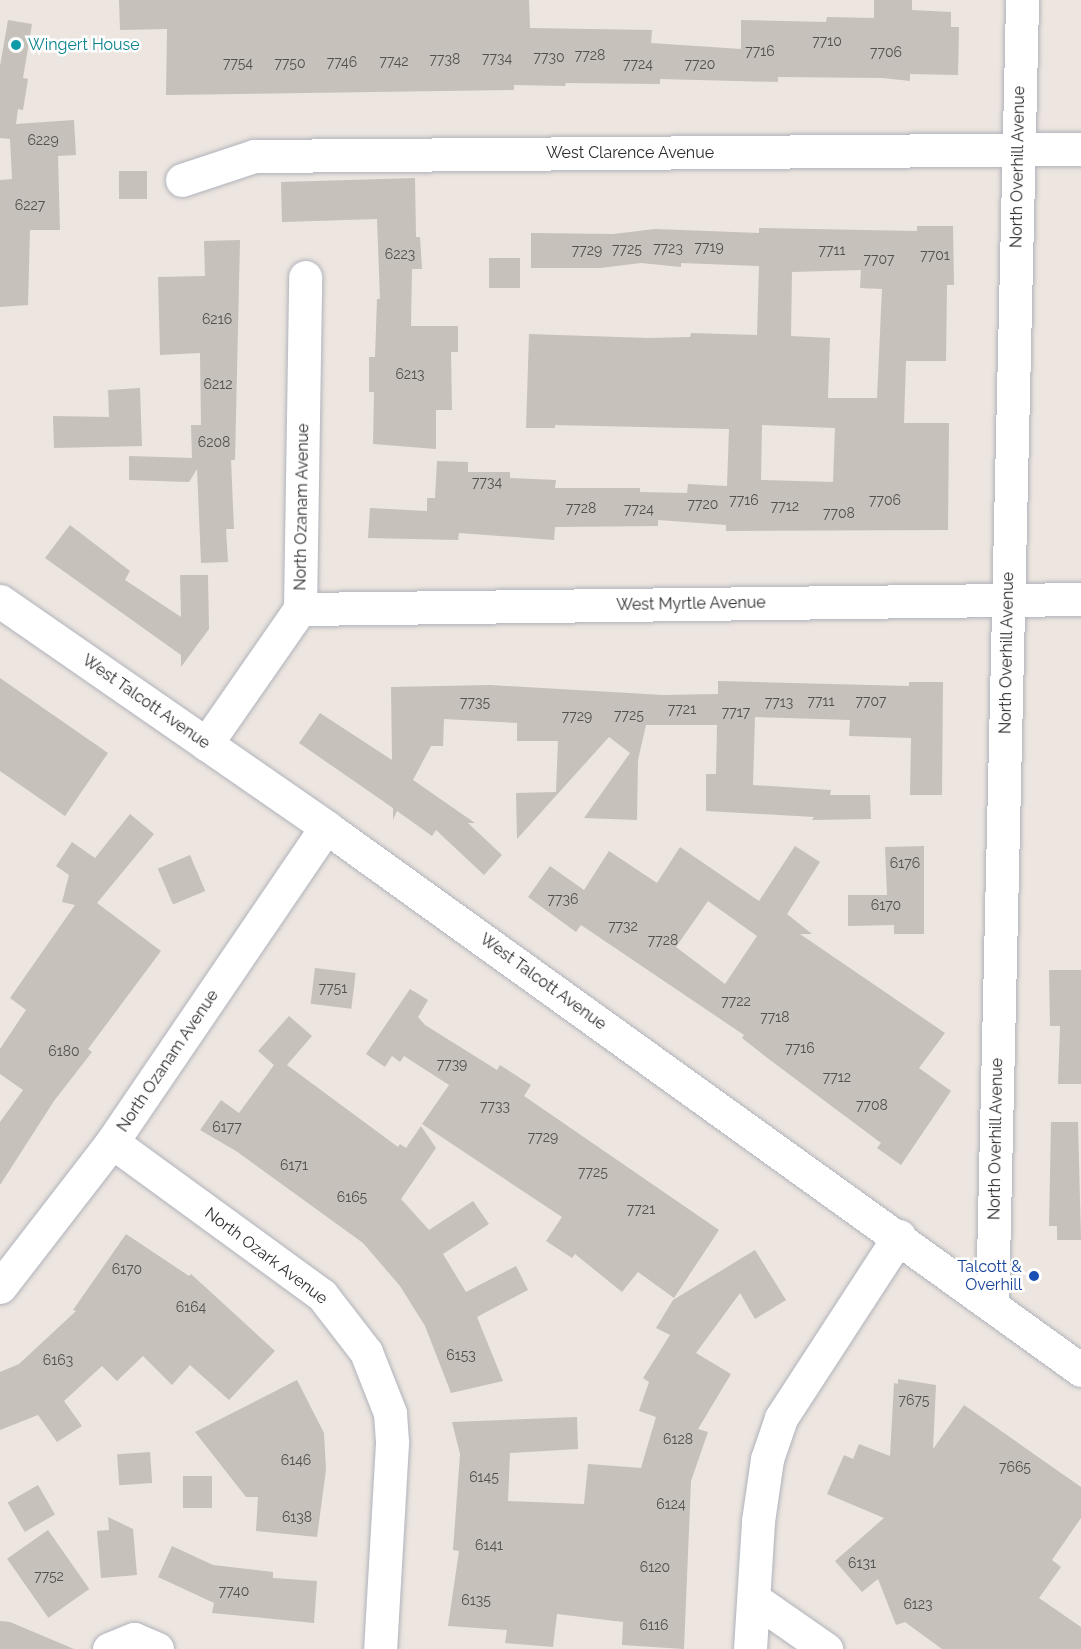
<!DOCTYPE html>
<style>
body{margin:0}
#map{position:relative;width:1081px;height:1649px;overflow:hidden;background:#ede5df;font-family:Raleway,sans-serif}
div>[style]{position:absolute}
.building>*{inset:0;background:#c6c1ba;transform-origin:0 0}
.roads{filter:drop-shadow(0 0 2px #afb3bc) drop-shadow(0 0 2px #afb3bc)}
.minor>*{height:33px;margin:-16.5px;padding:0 16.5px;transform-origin:16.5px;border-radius:16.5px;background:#fff}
.dots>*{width:16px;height:16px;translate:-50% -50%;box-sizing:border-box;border:3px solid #fff;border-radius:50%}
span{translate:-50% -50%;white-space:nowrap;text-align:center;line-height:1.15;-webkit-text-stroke:5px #fff;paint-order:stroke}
.number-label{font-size:14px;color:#525150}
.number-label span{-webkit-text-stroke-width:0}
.culture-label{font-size:16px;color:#0d838f}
.left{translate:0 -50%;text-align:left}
.street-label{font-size:16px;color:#2c2c2c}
.transit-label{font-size:16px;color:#164399}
.right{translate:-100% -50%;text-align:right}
</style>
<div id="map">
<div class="building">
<div style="clip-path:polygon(119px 0,529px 0,530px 28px,652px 30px,651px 43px,741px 49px,741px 20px,826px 22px,827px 17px,874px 18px,874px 0,912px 0,912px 10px,951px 12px,951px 27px,959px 27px,958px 75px,910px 74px,910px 81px,883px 78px,778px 77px,778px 82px,660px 79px,660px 84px,566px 83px,565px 86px,514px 85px,514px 90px,166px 95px,167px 29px,120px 30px)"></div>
<div style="clip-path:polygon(8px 20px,32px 24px,23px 78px,28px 79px,23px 110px,18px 109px,16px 124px,74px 120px,76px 155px,58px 156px,60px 230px,30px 230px,28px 305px,0 307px,0 180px,12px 179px,10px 139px,0 138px,0 66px)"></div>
<div style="left:119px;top:171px;width:28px;height:28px"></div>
<div style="clip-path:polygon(415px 178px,416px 237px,420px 237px,422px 269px,412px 269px,411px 326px,458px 326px,458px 352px,451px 352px,452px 410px,436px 410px,436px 449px,373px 444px,374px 392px,369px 392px,369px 357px,375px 357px,377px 299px,380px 299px,377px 219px,282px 222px,281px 182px)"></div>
<div style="clip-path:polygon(evenodd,917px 226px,953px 226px,954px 285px,947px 285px,946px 361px,906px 361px,904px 423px,949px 423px,948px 530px,726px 531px,726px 525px,658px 520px,658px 526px,555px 527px,554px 540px,459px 533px,458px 540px,368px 538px,370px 508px,427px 511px,427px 498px,435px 498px,437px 461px,468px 462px,468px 472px,510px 472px,510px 478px,556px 480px,555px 488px,640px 488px,640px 492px,687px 493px,688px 484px,727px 486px,729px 429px,555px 425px,555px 428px,526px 428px,529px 334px,648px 338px,690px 337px,691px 333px,757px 335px,759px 266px,681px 263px,681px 267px,641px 263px,600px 268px,531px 268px,531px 233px,613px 234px,655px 229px,759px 233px,759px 228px,917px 231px,917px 226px,861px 270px,860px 288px,882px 289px,877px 398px,828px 398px,830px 338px,791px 336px,792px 272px,861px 270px,917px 226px,762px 425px,835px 428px,833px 482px,761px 480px,762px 425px)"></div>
<div style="clip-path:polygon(240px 240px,235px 460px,231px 460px,234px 529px,226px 529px,228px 562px,201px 563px,197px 469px,189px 482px,129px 480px,129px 456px,192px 458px,191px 425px,201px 425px,200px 353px,160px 355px,158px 277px,205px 276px,204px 241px)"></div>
<div style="left:489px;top:258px;width:31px;height:30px"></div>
<div style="clip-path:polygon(140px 388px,142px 446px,54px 448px,53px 416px,109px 417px,108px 390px)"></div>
<div style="clip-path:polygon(70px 525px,130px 571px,125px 580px,181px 617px,180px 575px,208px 575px,209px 629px,181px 667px,181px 655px,45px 558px)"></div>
<div style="clip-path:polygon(0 678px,108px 753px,65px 816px,0 771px)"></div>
<div style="clip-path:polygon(718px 681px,909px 686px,909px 682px,943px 682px,942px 795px,910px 795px,911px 738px,849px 736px,850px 720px,755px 717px,753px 785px,831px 790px,830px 795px,870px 795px,871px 819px,812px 820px,814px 817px,706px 811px,706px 774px,716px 774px,717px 725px,646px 725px,638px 760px,637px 820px,584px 818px,630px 753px,609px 737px,517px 839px,516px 793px,556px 792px,558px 741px,517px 741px,517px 723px,444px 719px,443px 746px,431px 746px,413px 780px,475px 823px,468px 823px,502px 855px,484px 875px,436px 830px,432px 836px,397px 811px,393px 820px,393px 808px,299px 743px,320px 713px,392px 760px,391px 687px,490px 685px,663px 695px,718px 694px)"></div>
<div style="clip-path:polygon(130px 814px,154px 834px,97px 903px,161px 951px,88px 1049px,92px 1052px,54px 1101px,0 1185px,0 1122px,23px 1090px,0 1074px,0 1049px,26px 1010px,10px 998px,75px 905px,62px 902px,69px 875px,56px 866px,72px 842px,95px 858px)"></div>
<div style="clip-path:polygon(evenodd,795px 846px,820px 862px,787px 914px,812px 934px,800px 934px,945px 1033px,919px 1068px,951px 1091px,901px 1165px,877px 1148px,881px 1143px,770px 1060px,742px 1038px,744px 1035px,581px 925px,576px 932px,528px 897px,550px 866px,584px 890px,609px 851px,657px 883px,680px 847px,759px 901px,795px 846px,708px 901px,757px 936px,725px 984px,676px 947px,708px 901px)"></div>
<div style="clip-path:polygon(924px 846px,924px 934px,894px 934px,894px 925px,848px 926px,848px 895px,887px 895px,885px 847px)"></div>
<div style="left:190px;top:855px;width:39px;height:35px;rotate:67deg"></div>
<div style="left:315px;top:968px;width:41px;height:36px;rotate:7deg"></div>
<div style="clip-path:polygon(1049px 970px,1081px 970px,1081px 1084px,1058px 1084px,1060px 1026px,1050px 1026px)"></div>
<div style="clip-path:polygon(410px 989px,428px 1000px,418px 1017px,425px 1025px,497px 1070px,500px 1065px,531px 1085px,524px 1096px,719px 1230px,674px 1298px,638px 1272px,622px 1292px,575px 1254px,572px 1258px,546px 1241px,562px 1217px,422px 1124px,449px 1085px,404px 1056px,400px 1062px,392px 1056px,385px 1067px,366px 1054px)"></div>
<div style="clip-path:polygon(289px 1016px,312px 1036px,287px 1065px,398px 1147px,400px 1144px,406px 1148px,421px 1126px,436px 1148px,401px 1199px,429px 1230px,473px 1201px,489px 1224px,443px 1254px,466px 1292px,516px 1266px,528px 1290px,477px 1317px,503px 1381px,451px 1393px,425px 1326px,400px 1286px,363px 1243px,236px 1151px,200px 1130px,221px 1100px,239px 1113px,274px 1065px,258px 1051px)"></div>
<div style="clip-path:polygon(1051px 1122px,1078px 1122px,1081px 1240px,1057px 1240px,1057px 1226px,1049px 1226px)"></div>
<div style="clip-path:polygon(126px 1234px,189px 1276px,191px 1274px,275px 1351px,229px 1400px,190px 1365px,172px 1385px,143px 1356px,117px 1381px,102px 1366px,64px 1401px,82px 1426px,57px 1442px,38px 1415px,0 1430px,0 1372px,19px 1364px,76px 1311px,73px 1310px)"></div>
<div style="clip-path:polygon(755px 1250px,786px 1300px,755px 1319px,740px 1293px,696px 1353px,731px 1374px,698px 1429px,708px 1432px,691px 1481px,684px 1649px,622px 1645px,623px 1622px,557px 1614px,553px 1647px,505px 1643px,507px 1630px,448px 1626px,459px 1551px,453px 1550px,460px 1454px,452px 1422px,577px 1417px,578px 1449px,510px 1453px,508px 1501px,584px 1504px,588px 1464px,641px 1468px,656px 1417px,639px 1411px,649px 1382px,643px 1378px,670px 1335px,656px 1328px,673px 1300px)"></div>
<div style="clip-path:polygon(898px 1379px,936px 1385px,933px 1449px,964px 1405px,1081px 1487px,1081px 1518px,1052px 1560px,1061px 1567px,1039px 1598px,1081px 1627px,1081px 1649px,942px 1649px,905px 1622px,896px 1625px,878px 1579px,862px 1592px,835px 1561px,884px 1518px,827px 1494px,844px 1455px,853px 1459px,859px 1444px,890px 1456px,894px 1383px,898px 1384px)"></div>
<div style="clip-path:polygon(297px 1380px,324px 1433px,326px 1470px,317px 1537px,256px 1531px,258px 1497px,246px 1497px,195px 1432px)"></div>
<div style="left:150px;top:1452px;width:31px;height:33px;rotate:86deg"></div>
<div style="left:183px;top:1476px;width:29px;height:32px"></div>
<div style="left:38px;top:1485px;width:34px;height:35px;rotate:60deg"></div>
<div style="clip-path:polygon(108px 1517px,133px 1529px,137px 1575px,101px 1578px,97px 1531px,109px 1530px)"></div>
<div style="left:48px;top:1530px;width:72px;height:50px;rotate:55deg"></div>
<div style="clip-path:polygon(172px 1546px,213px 1565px,273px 1572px,273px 1578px,317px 1581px,314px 1623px,212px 1613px,214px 1603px,158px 1577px)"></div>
<div style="clip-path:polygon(0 1621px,10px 1622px,74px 1649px,0 1649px)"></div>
</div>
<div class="roads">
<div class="minor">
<div style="left:182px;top:180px;width:76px;rotate:-18.4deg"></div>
<div style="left:254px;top:156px;width:827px;rotate:-0.48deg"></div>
<div style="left:0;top:601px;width:397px;rotate:34.7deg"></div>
<div style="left:326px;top:827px;width:930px;rotate:35.72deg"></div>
<div style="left:300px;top:609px;width:781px;rotate:-0.73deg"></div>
<div style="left:206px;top:744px;width:165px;rotate:-55.2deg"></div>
<div style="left:300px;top:609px;width:332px;rotate:-89.1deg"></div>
<div style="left:112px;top:1142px;width:260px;rotate:36.1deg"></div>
<div style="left:322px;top:1295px;width:72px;rotate:52.3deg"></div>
<div style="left:366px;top:1352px;width:66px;rotate:68.5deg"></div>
<div style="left:390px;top:1413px;width:30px;rotate:86deg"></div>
<div style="left:392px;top:1443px;width:206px;rotate:93.3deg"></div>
<div style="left:0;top:1287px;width:183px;rotate:-52.3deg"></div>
<div style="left:112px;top:1142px;width:381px;rotate:-55.8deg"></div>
<div style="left:992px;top:1305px;width:1305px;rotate:-88.68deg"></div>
<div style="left:754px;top:1599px;width:88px;rotate:34.8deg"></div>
<div style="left:109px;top:1649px;width:27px;rotate:-22deg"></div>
<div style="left:134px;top:1639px;width:25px;rotate:23deg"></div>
<div style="left:750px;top:1649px;width:128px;rotate:-86.4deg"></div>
<div style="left:758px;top:1521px;width:63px;rotate:-81.7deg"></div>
<div style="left:767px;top:1459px;width:43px;rotate:-71.1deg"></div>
<div style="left:781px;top:1418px;width:217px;rotate:-57deg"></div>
</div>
</div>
<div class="dots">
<div style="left:16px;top:45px;background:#0f9aa8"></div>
<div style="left:1034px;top:1276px;background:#1a4fb4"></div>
</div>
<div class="number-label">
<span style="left:827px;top:41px">7710</span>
<span style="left:760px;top:51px">7716</span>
<span style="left:886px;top:52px">7706</span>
<span style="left:590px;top:55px">7728</span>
<span style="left:549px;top:57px">7730</span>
<span style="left:497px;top:58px">7734</span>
<span style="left:445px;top:59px">7738</span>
<span style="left:394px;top:61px">7742</span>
<span style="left:342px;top:62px">7746</span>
<span style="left:238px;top:63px">7754</span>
<span style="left:290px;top:63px">7750</span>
<span style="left:638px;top:64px">7724</span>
<span style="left:700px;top:64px">7720</span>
<span style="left:43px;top:140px">6229</span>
<span style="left:30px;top:205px">6227</span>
<span style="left:709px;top:247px">7719</span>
<span style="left:668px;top:248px">7723</span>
<span style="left:627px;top:249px">7725</span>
<span style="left:587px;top:250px">7729</span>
<span style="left:832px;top:250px">7711</span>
<span style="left:400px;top:254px">6223</span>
<span style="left:935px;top:255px">7701</span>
<span style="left:879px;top:259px">7707</span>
<span style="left:217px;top:319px">6216</span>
<span style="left:410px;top:374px">6213</span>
<span style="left:218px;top:384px">6212</span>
<span style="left:214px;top:442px">6208</span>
<span style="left:487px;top:482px">7734</span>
<span style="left:744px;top:500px">7716</span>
<span style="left:885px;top:500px">7706</span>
<span style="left:703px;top:504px">7720</span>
<span style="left:785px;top:506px">7712</span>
<span style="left:581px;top:508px">7728</span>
<span style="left:639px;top:509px">7724</span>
<span style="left:839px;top:513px">7708</span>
<span style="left:821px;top:701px">7711</span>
<span style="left:871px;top:701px">7707</span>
<span style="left:475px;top:702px">7735</span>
<span style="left:779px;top:702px">7713</span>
<span style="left:682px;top:709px">7721</span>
<span style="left:736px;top:712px">7717</span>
<span style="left:629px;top:715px">7725</span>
<span style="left:577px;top:716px">7729</span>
<span style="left:905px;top:863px">6176</span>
<span style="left:563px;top:899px">7736</span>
<span style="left:886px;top:905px">6170</span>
<span style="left:623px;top:926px">7732</span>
<span style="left:663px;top:940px">7728</span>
<span style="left:333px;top:988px">7751</span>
<span style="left:736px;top:1001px">7722</span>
<span style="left:775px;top:1017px">7718</span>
<span style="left:800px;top:1048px">7716</span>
<span style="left:64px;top:1051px">6180</span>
<span style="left:452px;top:1064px">7739</span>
<span style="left:837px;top:1077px">7712</span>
<span style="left:872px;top:1105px">7708</span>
<span style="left:495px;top:1106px">7733</span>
<span style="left:227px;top:1127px">6177</span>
<span style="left:543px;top:1137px">7729</span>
<span style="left:294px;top:1165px">6171</span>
<span style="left:593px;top:1172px">7725</span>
<span style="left:352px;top:1197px">6165</span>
<span style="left:641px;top:1209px">7721</span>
<span style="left:127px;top:1269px">6170</span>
<span style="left:191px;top:1307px">6164</span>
<span style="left:461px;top:1355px">6153</span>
<span style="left:58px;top:1360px">6163</span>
<span style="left:914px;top:1400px">7675</span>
<span style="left:678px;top:1439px">6128</span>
<span style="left:296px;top:1460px">6146</span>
<span style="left:1015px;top:1467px">7665</span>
<span style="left:484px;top:1477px">6145</span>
<span style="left:671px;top:1504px">6124</span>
<span style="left:297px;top:1517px">6138</span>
<span style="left:489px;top:1545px">6141</span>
<span style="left:862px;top:1563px">6131</span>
<span style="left:655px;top:1567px">6120</span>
<span style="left:49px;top:1576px">7752</span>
<span style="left:234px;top:1591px">7740</span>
<span style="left:476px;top:1600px">6135</span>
<span style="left:918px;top:1604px">6123</span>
<span style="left:654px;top:1625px">6116</span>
</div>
<div class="culture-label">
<span class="left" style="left:28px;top:45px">Wingert House</span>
</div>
<div class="street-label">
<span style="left:630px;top:153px">West Clarence Avenue</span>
<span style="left:1018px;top:167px;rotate:-89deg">North Overhill Avenue</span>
<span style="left:302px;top:507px;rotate:-89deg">North Ozanam Avenue</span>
<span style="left:691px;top:604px;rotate:-1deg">West Myrtle Avenue</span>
<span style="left:1007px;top:653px;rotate:-89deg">North Overhill Avenue</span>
<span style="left:146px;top:702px;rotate:35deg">West Talcott Avenue</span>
<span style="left:543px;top:982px;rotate:36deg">West Talcott Avenue</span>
<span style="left:168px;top:1061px;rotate:-56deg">North Ozanam Avenue</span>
<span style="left:996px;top:1139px;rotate:-89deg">North Overhill Avenue</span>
<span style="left:266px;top:1256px;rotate:37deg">North Ozark Avenue</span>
</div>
<div class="transit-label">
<span class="right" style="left:1022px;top:1276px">Talcott &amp;<br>Overhill</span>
</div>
</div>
